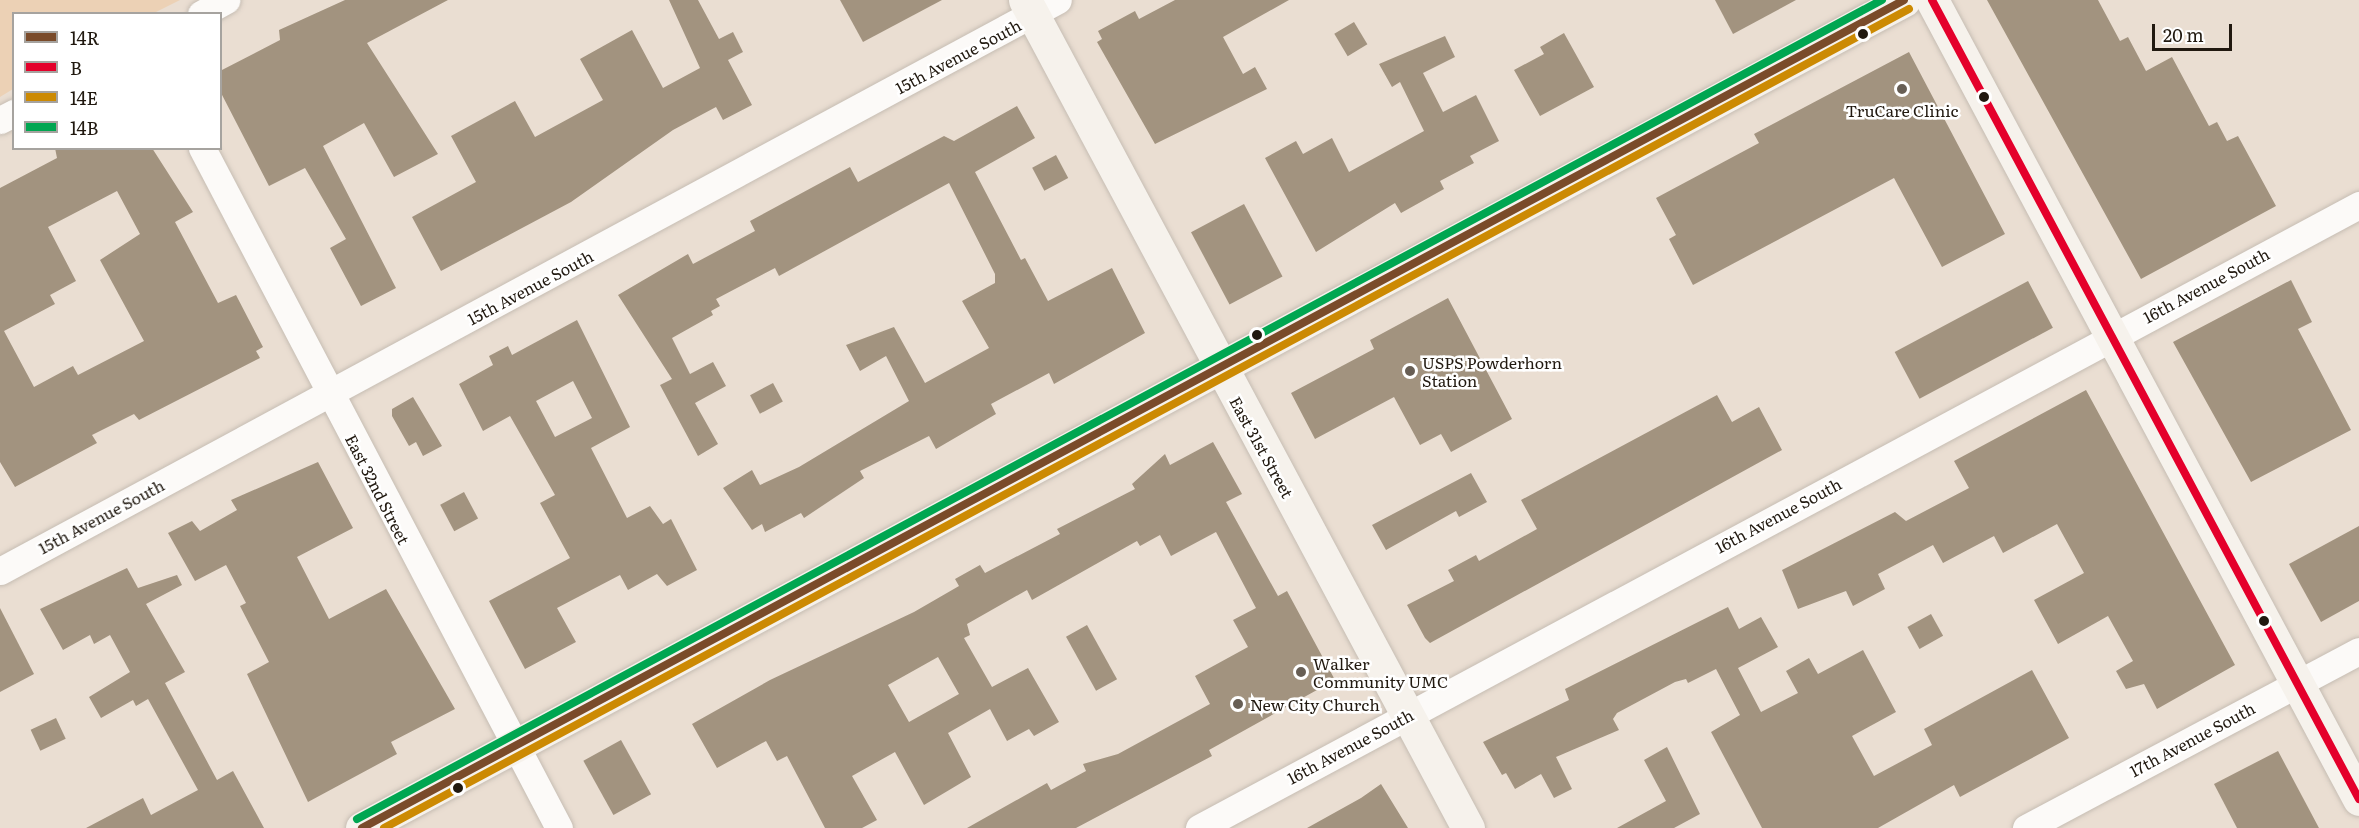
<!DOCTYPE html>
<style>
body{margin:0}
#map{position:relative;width:2359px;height:828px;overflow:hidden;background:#eaded2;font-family:Literata,serif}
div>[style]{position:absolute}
.green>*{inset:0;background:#ecd1b5}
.building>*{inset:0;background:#a2937f;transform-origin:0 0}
.roads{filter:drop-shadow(0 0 2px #c6bdb3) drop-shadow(0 0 2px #c6bdb3)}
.street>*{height:27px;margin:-13.5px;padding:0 13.5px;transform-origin:13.5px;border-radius:13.5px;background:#fcfaf8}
.secondary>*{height:33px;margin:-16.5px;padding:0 16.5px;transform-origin:16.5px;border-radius:16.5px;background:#f6f2ec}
.bus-1>*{height:8px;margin:-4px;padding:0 4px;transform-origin:4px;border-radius:4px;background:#7a4b2a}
.bus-2>*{height:8px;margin:-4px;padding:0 4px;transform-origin:4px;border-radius:4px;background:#e4002b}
.bus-3>*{height:8px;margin:-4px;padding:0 4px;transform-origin:4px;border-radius:4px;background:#cc8a03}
.bus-4>*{height:8px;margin:-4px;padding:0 4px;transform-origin:4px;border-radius:4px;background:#00a651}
.dots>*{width:16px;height:16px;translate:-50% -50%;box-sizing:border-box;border:3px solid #fff;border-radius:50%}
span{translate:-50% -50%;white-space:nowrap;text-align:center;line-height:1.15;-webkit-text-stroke:5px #fff;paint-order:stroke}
.street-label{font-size:16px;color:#211910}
.poi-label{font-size:16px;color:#211910}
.left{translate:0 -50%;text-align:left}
.legend{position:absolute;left:12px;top:12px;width:210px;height:138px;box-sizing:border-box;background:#fff;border:2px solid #a6a39f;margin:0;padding:8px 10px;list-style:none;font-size:18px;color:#211910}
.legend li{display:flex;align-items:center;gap:12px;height:30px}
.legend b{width:30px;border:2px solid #a6a39f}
.scale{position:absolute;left:2152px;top:24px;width:80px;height:27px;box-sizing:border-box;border:3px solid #211910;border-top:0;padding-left:8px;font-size:18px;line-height:21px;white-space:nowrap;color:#211910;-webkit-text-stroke:4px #fff;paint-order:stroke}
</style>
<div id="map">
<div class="green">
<div style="clip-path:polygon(0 0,180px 0,154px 13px,14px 14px,13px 89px,0 97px)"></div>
</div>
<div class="building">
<div style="clip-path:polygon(345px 0,448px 0,367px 43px,438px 154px,394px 177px,364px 123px,323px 146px,396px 288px,361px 306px,330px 248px,346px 239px,305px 168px,269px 186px,220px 91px,220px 71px,280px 40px,279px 30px)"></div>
<div style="clip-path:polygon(669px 0,698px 0,719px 39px,733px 32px,743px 52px,728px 60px,752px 105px,723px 120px,716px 107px,673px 130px,571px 202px,441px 271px,412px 217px,476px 182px,451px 136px,515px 101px,535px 137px,603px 100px,580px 59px,632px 30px,663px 88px,700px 68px)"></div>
<div style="clip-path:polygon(840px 0,942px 0,863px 42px)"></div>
<div style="clip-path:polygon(1175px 0,1289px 0,1223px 37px,1243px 74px,1255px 67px,1267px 89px,1155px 144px,1097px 42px,1102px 39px,1098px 31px,1135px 11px,1139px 19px)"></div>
<div style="clip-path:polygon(1715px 0,1796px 0,1733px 34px)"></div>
<div style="clip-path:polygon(1987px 0,2098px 0,2120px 41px,2128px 37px,2146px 71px,2172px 57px,2209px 126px,2217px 122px,2227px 141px,2238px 136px,2276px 206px,2141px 279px)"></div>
<div style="left:1354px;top:22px;width:26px;height:23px;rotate:59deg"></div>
<div style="clip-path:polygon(1564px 33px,1594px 87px,1540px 116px,1514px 70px,1544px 54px,1540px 47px)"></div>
<div style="clip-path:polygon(1445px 36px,1455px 57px,1423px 73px,1443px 112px,1476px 95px,1499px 141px,1470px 156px,1474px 163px,1440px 181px,1444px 189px,1401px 213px,1395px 203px,1316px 252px,1265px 158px,1296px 141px,1303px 154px,1332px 138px,1349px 172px,1424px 131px,1400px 82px,1392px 87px,1379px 64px)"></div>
<div style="clip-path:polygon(1909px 52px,2005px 234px,1942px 267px,1894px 178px,1693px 285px,1669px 239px,1676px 235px,1656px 198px,1759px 143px,1754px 134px)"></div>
<div style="clip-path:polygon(1017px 106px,1035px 138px,975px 172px,1021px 260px,1025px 258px,1048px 301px,1112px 268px,1145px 333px,1054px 384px,1049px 373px,991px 404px,996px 414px,936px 449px,929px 436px,860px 471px,864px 478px,804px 518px,801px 513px,765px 532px,762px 524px,752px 530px,723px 488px,752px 470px,760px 485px,799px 467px,909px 401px,886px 356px,860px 371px,846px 345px,894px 327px,925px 383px,989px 348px,962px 301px,995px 283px,995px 274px,949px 183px,779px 276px,775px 268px,716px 299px,720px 306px,711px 311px,713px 315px,672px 338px,690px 374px,713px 362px,726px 386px,695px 403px,718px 444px,698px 456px,660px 385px,672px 379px,618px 295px,688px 254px,693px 264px,755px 231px,750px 221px,850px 167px,858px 182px,944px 136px,954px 141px)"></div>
<div style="clip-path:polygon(evenodd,55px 148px,152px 148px,193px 212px,175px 222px,218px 303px,236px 295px,263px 347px,256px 351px,260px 358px,139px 420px,134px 414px,92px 435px,97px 443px,15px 487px,0 462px,0 188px,57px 158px,55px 148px,117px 191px,140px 234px,100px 260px,144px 341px,78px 375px,73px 366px,34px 387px,4px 331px,55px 304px,50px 295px,76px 281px,48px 227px,117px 191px)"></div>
<div style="left:1056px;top:155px;width:26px;height:27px;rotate:62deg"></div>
<div style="left:1244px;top:204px;width:82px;height:60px;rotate:62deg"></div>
<div style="clip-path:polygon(2291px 280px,2312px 322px,2298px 329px,2351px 430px,2251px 482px,2173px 342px)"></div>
<div style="left:2028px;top:281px;width:53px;height:151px;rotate:62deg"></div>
<div style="clip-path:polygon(1448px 298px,1512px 419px,1451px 452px,1441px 434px,1420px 445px,1394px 397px,1315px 439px,1291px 393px,1374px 349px,1370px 340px)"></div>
<div style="clip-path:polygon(evenodd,577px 320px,630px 427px,591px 448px,627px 518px,650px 506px,663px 524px,671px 519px,697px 570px,667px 586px,657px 574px,628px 590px,620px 575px,557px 608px,576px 642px,525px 669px,489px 601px,570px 558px,540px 503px,555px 495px,510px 416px,483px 431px,459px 384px,493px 365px,489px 356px,508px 346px,512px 355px,577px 320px,573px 381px,592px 418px,555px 437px,536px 401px,573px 381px)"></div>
<div style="left:773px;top:383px;width:21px;height:26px;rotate:62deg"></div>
<div style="clip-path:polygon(2086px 390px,2235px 665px,2157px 709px,2144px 684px,2126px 689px,2116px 671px,2133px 661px,2108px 616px,2058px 644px,2034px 600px,2084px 573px,2057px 524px,2003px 553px,1994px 536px,1943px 563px,1933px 545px,1878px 574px,1885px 589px,1853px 606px,1846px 591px,1798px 609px,1782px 570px,1895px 512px,1906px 521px,1969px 488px,1954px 461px)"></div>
<div style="clip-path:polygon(1717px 395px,1732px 422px,1759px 407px,1782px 450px,1430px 643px,1425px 638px,1407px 605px,1454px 581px,1448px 570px,1476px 555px,1479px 561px,1537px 529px,1521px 500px)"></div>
<div style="clip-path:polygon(413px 397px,442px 446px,423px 456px,416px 442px,409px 446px,392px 416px,392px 409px)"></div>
<div style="clip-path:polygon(evenodd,1213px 442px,1242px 494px,1226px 502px,1278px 596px,1287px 591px,1335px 680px,1209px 750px,1212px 756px,1076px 828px,967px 828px,1047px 783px,1051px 790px,1086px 771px,1083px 764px,1118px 754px,1210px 704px,1195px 676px,1248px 647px,1233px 620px,1256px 608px,1216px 532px,1171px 556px,1160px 535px,1140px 546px,1137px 541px,1032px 600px,1027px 590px,967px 624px,970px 635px,964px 638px,992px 687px,1028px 668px,1059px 722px,1034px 736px,1029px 729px,1007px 741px,990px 709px,948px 733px,971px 777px,924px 805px,895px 752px,852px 776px,877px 820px,862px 828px,825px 828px,787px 756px,777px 761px,766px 741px,717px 768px,692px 724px,770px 680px,914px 612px,959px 586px,955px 579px,980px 565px,985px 573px,1060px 534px,1057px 529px,1135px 489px,1132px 484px,1165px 454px,1170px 465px,1213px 442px,938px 657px,959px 694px,909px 722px,888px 685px,938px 657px)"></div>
<div style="clip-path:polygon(318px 462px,353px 528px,297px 557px,329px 619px,386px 589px,455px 709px,391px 742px,397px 754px,308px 802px,247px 674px,269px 662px,240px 606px,246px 603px,226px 565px,195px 581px,168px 533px,192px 521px,200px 531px,237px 510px,231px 500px)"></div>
<div style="clip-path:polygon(1471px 473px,1487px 502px,1459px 517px,1456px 511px,1386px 550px,1372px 525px)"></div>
<div style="left:464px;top:492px;width:30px;height:27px;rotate:62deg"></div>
<div style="clip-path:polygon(2359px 526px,2359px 601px,2321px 622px,2289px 564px)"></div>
<div style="clip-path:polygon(127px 568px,138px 588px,177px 575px,182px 585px,146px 604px,185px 672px,165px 683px,217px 780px,233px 771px,264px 828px,86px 828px,143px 798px,151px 815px,198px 790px,148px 699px,136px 706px,133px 700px,101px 718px,89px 697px,130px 672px,110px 635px,94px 644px,90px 635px,63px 650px,40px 609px)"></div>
<div style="clip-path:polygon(1728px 607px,1739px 629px,1761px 617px,1778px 647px,1738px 668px,1761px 712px,1798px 693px,1786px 671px,1809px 658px,1818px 674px,1863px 650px,1896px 712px,1852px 736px,1874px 776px,1932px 745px,1924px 729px,2032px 670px,2069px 738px,1960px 797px,1954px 785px,1878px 828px,1762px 828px,1711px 732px,1740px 715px,1716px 669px,1688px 683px,1686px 679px,1675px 682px,1617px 713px,1613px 719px,1619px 730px,1556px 757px,1572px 789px,1554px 798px,1541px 774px,1515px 789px,1506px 773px,1502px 775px,1483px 742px,1569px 700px,1565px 689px)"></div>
<div style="clip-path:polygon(0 608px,34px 674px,0 692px)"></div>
<div style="left:1931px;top:614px;width:25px;height:27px;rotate:61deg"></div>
<div style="left:1087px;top:625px;width:62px;height:24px;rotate:61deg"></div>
<div style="left:56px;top:718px;width:23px;height:28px;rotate:65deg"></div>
<div style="left:621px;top:740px;width:62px;height:43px;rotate:61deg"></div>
<div style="clip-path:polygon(1667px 747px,1700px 814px,1674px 828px,1617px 828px,1666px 801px,1644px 760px)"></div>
<div style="clip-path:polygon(2278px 751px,2319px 828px,2237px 828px,2214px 784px)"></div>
<div style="clip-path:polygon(1381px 784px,1408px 828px,1307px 828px,1361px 798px)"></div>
</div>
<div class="roads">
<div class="street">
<div style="left:201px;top:14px;width:29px;rotate:-29deg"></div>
<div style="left:0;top:120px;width:16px;rotate:-27deg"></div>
<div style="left:202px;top:148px;width:768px;rotate:62.3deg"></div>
<div style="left:0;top:571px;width:1202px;rotate:-28.36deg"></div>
<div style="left:1199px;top:828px;width:1317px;rotate:-28.24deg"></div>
<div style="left:2026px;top:828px;width:377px;rotate:-28deg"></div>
</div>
<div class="secondary">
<div style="left:1025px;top:0;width:939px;rotate:61.85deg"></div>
<div style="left:1932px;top:0;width:906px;rotate:61.88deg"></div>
<div style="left:362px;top:828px;width:1750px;rotate:-28.23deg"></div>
</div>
</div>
<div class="bus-1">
<div style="left:362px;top:828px;width:1750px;rotate:-28.23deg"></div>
</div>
<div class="bus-2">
<div style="left:1932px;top:0;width:906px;rotate:61.88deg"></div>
</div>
<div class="bus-3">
<div style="left:384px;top:828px;width:1731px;rotate:-28.24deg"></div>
</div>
<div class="bus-4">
<div style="left:357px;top:819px;width:1731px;rotate:-28.24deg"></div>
</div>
<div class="dots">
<div style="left:1863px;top:34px;background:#211910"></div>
<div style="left:1902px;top:89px;background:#675e54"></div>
<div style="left:1984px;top:97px;background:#211910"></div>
<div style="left:1257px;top:335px;background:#211910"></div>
<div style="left:1410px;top:371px;background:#675e54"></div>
<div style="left:2264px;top:621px;background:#211910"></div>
<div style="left:1301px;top:672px;background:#675e54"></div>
<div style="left:1238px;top:704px;background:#675e54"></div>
<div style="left:458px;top:788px;background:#211910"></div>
</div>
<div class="street-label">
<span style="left:958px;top:56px;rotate:-28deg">15th Avenue South</span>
<span style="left:2206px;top:285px;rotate:-28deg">16th Avenue South</span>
<span style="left:530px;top:287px;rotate:-28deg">15th Avenue South</span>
<span style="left:1262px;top:447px;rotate:61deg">East 31st Street</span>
<span style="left:378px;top:489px;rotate:63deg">East 32nd Street</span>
<span style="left:1778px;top:515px;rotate:-28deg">16th Avenue South</span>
<span style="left:101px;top:516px;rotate:-28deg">15th Avenue South</span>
<span style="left:2192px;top:739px;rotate:-28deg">17th Avenue South</span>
<span style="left:1350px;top:746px;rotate:-28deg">16th Avenue South</span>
</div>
<div class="poi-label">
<span style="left:1902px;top:110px">TruCare Clinic</span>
<span class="left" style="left:1422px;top:371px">USPS Powderhorn<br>Station</span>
<span class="left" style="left:1313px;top:672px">Walker<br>Community UMC</span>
<span class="left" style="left:1250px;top:704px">New City Church</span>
</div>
<ul class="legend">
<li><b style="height:8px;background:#7a4b2a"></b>14R</li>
<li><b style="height:8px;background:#e4002b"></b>B</li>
<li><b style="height:8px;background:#cc8a03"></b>14E</li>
<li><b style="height:8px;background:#00a651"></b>14B</li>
</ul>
<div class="scale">20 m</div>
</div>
